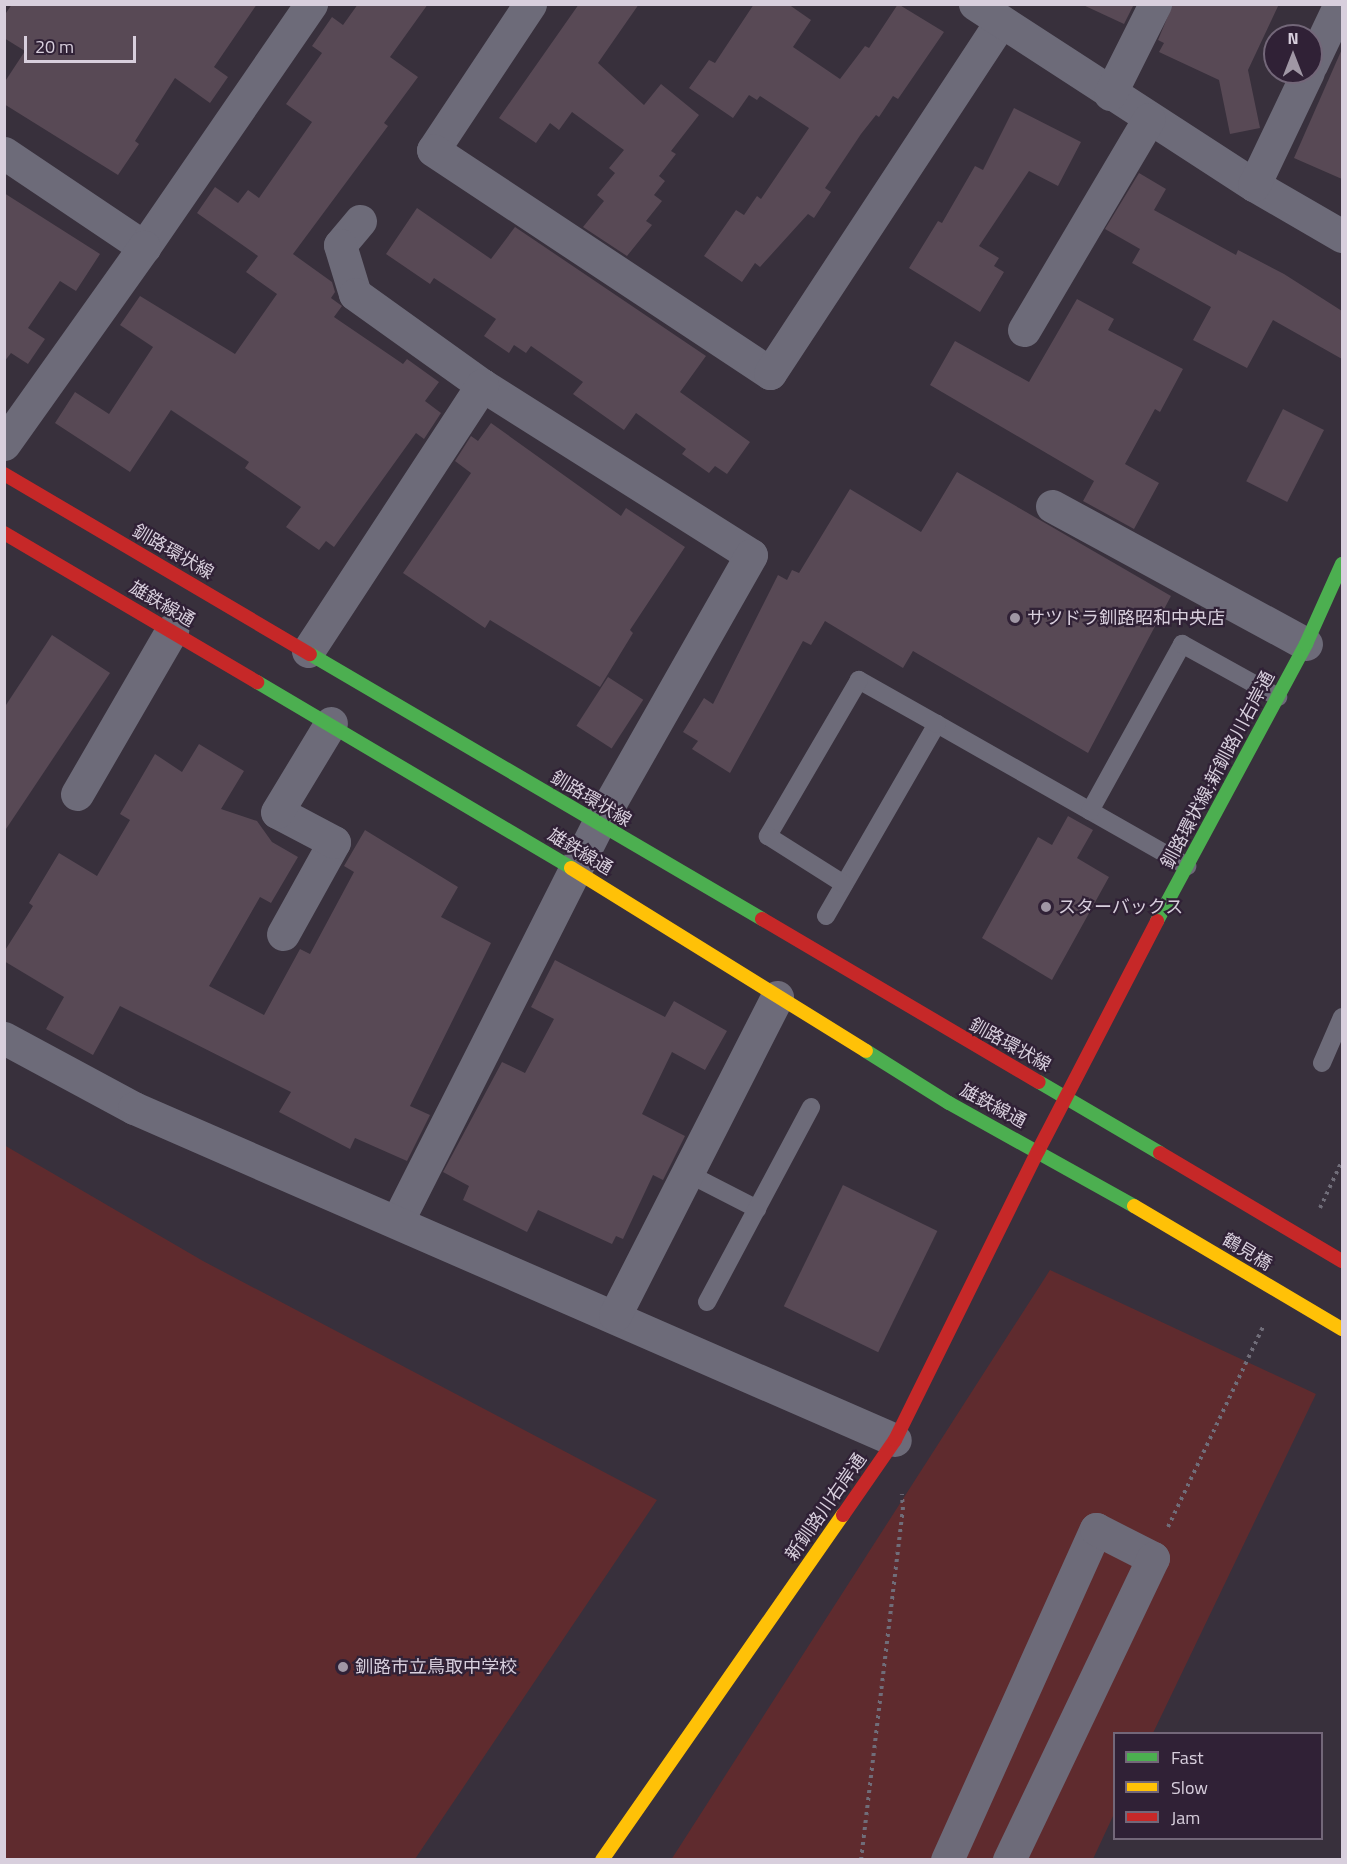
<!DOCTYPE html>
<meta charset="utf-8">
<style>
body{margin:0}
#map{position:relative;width:1347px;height:1864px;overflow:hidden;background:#38303c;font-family:"Titillium Web","Noto Sans JP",sans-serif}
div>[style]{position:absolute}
.green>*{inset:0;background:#5f2b2e}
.building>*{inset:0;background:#584955;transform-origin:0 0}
.path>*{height:4px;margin-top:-2px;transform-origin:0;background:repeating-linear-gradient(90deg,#706d79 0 3px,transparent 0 7.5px)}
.lane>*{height:18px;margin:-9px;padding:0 9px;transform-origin:9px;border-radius:9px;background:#6d6b79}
.street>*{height:33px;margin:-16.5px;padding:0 16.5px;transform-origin:16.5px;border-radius:16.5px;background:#6d6b79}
.fast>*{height:14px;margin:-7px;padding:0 7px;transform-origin:7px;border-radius:7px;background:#4caf50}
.slow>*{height:14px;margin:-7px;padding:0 7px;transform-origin:7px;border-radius:7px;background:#ffc107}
.jam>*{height:14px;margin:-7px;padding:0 7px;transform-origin:7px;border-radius:7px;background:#c62828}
.slow-bridge>*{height:14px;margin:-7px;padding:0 7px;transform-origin:7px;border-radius:7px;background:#ffc107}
.jam-bridge>*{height:14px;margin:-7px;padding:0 7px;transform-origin:7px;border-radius:7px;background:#c62828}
.dots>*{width:16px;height:16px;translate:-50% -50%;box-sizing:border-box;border:3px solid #302136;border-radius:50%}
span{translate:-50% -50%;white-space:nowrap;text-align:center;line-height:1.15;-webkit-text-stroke:4.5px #302136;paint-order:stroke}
.street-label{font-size:18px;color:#d8cfdd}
.poi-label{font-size:18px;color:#d8cfdd}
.left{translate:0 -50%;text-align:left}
.frame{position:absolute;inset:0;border:6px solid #d8cfdd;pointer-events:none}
.legend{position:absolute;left:1113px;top:1732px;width:210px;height:108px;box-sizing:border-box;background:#302136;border:2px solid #736779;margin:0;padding:8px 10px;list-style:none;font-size:18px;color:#d8cfdd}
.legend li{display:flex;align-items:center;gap:12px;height:30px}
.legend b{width:30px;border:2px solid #736779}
.north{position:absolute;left:1263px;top:24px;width:60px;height:60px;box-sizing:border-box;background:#302136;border:2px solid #736779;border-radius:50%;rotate:0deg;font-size:16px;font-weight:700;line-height:24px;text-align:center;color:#d8cfdd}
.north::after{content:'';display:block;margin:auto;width:21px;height:27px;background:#a097a5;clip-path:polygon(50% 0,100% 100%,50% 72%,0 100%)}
.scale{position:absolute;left:24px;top:36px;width:112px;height:27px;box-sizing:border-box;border:3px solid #d8cfdd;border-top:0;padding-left:8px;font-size:18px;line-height:21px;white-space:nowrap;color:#d8cfdd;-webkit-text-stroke:4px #302136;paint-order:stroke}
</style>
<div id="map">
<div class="green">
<div style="clip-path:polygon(4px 1145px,203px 1261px,657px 1500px,415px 1859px,5px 1859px)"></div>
<div style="clip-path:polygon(1050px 1270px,1316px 1394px,1153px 1733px,1114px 1734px,1114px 1814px,1093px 1859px,671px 1860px)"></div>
</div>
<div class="building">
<div style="clip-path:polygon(12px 4px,257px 4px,214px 67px,228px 77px,210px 103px,175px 78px,135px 141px,139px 144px,118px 175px,4px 104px,4px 83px,25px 51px,4px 38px,4px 16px)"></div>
<div style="clip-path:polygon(358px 4px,428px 4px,390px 57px,418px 77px,384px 123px,388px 126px,293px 254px,332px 282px,335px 292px,331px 298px,342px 306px,334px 317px,403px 364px,407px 359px,439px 382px,425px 401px,441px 413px,424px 439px,416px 433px,334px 547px,326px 541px,319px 550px,286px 527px,301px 507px,245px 468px,249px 462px,171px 410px,130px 472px,55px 423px,75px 392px,109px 414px,153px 347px,120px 325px,140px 296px,235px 354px,277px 294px,246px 272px,258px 256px,197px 213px,215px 187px,238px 203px,248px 190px,259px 198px,312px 122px,286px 104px,322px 53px,312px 46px,332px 17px,343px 25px)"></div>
<div style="clip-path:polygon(579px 4px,639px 4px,598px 63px,644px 105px,661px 84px,699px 115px,671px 151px,676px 154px,659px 176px,665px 181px,654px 195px,662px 201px,646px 221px,652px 225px,627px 256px,583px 227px,604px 201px,597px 195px,615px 173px,609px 168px,624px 150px,572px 112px,559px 130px,550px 123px,536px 143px,499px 118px)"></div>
<div style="clip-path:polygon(754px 4px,788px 4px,811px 20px,793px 47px,840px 79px,865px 46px,869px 48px,898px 4px,944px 32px,898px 99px,893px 96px,879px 117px,876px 115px,861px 134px,825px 188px,831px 192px,814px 218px,808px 214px,760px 267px,755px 263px,742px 282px,704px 256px,736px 210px,744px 215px,757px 196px,761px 199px,809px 128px,760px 96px,757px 100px,749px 95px,733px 118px,689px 88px,709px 60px,715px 63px)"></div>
<div style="clip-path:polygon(1081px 4px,1134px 4px,1124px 24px)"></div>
<div style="clip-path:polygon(1173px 4px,1279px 4px,1248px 70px,1260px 128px,1230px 134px,1219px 80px,1159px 52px,1164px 43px,1158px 40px)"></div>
<div style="clip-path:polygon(1342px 49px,1342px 179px,1294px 158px)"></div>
<div style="clip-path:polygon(1014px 108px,1081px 142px,1058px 186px,1029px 171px,979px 246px,999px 258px,994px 266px,1004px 272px,980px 312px,909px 268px,938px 221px,942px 223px,975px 166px,983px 170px)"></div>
<div style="clip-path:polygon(1139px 173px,1166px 189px,1154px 210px,1236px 255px,1238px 250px,1284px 274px,1342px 311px,1342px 359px,1273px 320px,1247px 368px,1193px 340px,1211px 307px,1132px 263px,1140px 249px,1105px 229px)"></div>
<div style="clip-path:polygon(4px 193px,100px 254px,76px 291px,60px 281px,28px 328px,45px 339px,28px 364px,11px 353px,4px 362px)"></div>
<div style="clip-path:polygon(417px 208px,491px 259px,515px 227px,706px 356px,680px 392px,750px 442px,727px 474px,715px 466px,709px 473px,682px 454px,686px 449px,636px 413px,624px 430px,573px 394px,583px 382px,531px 346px,526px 353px,514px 345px,509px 353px,484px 336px,496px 319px,434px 278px,430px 284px,386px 254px)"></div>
<div style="clip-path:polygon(1077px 299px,1114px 319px,1108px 330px,1183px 369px,1160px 412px,1155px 409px,1125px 464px,1159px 483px,1134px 529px,1083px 501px,1094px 481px,930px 385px,955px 341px,1029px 382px)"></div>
<div style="left:1283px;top:409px;width:46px;height:81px;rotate:27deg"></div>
<div style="clip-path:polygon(491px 423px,621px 516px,626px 508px,685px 547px,630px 630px,633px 633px,600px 687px,490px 620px,485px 628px,403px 573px,471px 473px,455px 461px,471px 436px,478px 441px)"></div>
<div style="clip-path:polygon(957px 472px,1171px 596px,1088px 753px,913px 651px,903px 668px,825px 621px,811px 645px,803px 641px,730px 773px,692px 749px,698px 741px,683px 732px,704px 698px,713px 704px,778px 575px,787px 580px,792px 570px,799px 573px,850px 489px,921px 532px)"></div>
<div style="clip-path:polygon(52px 635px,110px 673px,4px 832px,4px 708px)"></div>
<div style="left:608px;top:677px;width:42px;height:58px;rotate:33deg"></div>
<div style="clip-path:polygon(199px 744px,244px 771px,221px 809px,257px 821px,272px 842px,298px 857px,271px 903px,260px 897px,209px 986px,264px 1015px,300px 949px,310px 954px,354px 872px,344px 866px,365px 830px,458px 887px,441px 917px,491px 943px,410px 1106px,430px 1115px,407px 1161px,355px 1138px,350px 1149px,279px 1112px,291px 1092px,120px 1006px,93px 1055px,46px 1029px,64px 997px,4px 961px,4px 952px,33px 906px,29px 903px,59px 853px,97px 876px,130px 820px,120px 814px,155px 754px,182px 772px)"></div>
<div style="clip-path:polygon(1068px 816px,1093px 830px,1077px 858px,1109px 877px,1052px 980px,982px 938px,1038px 837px,1052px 845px)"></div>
<div style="clip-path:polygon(555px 960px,665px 1017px,674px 1001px,727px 1031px,705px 1070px,672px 1052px,642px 1114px,685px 1136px,663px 1180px,653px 1175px,623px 1239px,616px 1236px,612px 1244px,538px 1210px,527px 1232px,463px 1200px,469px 1186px,443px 1172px,502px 1062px,525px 1073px,554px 1019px,531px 1007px)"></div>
<div style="left:843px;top:1185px;width:105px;height:135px;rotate:26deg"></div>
</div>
<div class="path">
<div style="left:1320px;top:1208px;width:52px;rotate:-64.9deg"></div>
<div style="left:1168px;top:1527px;width:224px;rotate:-64.6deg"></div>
<div style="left:861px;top:1860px;width:353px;rotate:-83.2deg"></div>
<div style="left:903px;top:1510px;width:16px;rotate:-94deg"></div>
</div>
<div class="lane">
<div style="left:937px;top:724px;width:288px;rotate:29.6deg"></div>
<div style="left:1090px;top:811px;width:191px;rotate:-61.1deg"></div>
<div style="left:1182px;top:644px;width:110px;rotate:28.9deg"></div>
<div style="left:826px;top:916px;width:222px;rotate:-60deg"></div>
<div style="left:937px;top:724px;width:90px;rotate:-150.6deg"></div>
<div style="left:859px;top:680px;width:181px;rotate:120.3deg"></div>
<div style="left:768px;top:836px;width:90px;rotate:32.3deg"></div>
<div style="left:1322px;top:1063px;width:50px;rotate:-66.5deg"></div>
<div style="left:687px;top:1173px;width:79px;rotate:27.2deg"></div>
<div style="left:707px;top:1302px;width:221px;rotate:-61.9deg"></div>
</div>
<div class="street">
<div style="left:530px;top:4px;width:175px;rotate:123.6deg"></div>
<div style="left:433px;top:150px;width:404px;rotate:33.5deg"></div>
<div style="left:770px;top:373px;width:420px;rotate:-56.7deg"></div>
<div style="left:975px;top:4px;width:333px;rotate:33deg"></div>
<div style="left:1254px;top:185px;width:102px;rotate:30.1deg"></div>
<div style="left:1311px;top:65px;width:68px;rotate:-64.6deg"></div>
<div style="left:1110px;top:94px;width:101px;rotate:-63.4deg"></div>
<div style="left:4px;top:153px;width:169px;rotate:33.9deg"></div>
<div style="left:144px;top:247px;width:295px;rotate:-55.5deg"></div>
<div style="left:1254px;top:185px;width:125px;rotate:-64.5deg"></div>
<div style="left:360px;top:221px;width:31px;rotate:130deg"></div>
<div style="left:340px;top:245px;width:51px;rotate:73deg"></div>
<div style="left:355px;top:294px;width:156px;rotate:35.6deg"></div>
<div style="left:482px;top:385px;width:318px;rotate:32.3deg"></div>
<div style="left:751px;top:555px;width:309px;rotate:119.6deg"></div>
<div style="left:598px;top:824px;width:444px;rotate:116.8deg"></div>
<div style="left:1024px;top:330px;width:245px;rotate:-59.4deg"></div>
<div style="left:4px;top:444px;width:242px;rotate:-54.6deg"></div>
<div style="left:1052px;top:506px;width:289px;rotate:28.5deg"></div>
<div style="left:308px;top:651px;width:318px;rotate:-56.8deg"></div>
<div style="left:77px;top:794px;width:190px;rotate:-59.9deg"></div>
<div style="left:283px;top:934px;width:105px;rotate:-61deg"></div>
<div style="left:334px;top:842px;width:64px;rotate:-152.2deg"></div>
<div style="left:277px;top:812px;width:104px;rotate:-58.8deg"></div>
<div style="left:4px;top:1038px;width:148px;rotate:28.3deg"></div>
<div style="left:134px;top:1108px;width:830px;rotate:23.57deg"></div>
<div style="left:615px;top:1315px;width:357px;rotate:-63deg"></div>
<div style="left:947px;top:1860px;width:363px;rotate:-65.8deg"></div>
<div style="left:1096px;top:1529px;width:64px;rotate:27deg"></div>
<div style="left:1153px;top:1558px;width:335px;rotate:115.5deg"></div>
</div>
<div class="fast">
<div style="left:310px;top:654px;width:524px;rotate:30.38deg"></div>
<div style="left:257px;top:682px;width:365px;rotate:30.6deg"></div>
<div style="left:1157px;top:921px;width:315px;rotate:-61.7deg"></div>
<div style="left:1306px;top:644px;width:88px;rotate:-65.8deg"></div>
<div style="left:866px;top:1051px;width:98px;rotate:32.1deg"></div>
<div style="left:949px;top:1103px;width:212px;rotate:29.1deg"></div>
<div style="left:1039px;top:1082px;width:140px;rotate:30.4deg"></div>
</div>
<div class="slow">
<div style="left:571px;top:868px;width:347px;rotate:31.8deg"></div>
<div style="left:602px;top:1860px;width:421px;rotate:-55.1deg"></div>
</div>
<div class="jam">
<div style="left:4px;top:474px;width:355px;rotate:30.5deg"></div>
<div style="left:4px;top:533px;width:294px;rotate:30.5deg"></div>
<div style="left:762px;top:919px;width:321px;rotate:30.5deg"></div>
<div style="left:1038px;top:1151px;width:259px;rotate:-62.6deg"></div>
<div style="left:843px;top:1515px;width:91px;rotate:-55.3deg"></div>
<div style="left:895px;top:1440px;width:322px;rotate:-63.7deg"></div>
</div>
<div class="slow-bridge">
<div style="left:1134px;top:1206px;width:242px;rotate:30.6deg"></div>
</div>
<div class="jam-bridge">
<div style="left:1160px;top:1153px;width:212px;rotate:30.7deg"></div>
</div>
<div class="dots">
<div style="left:1015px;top:618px;background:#a097a5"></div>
<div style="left:1046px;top:907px;background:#a097a5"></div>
<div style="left:343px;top:1667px;background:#a097a5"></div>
</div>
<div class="street-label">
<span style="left:173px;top:552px;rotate:30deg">釧路環状線</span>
<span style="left:162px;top:604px;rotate:30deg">雄鉄線通</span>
<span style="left:1218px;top:770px;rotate:-62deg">釧路環状線;新釧路川右岸通</span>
<span style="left:591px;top:799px;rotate:31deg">釧路環状線</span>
<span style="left:580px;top:852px;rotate:31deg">雄鉄線通</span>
<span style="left:1010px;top:1045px;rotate:29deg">釧路環状線</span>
<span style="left:993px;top:1106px;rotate:28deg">雄鉄線通</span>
<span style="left:1247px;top:1252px;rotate:31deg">鶴見橋</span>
<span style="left:826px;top:1507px;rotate:-55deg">新釧路川右岸通</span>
</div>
<div class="poi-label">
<span class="left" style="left:1027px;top:618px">サツドラ釧路昭和中央店</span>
<span class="left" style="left:1058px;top:907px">スターバックス</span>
<span class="left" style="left:355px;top:1667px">釧路市立鳥取中学校</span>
</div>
<div class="frame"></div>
<ul class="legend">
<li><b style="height:8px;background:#4caf50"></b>Fast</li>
<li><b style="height:8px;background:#ffc107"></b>Slow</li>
<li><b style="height:8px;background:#c62828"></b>Jam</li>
</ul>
<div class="north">N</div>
<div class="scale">20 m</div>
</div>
